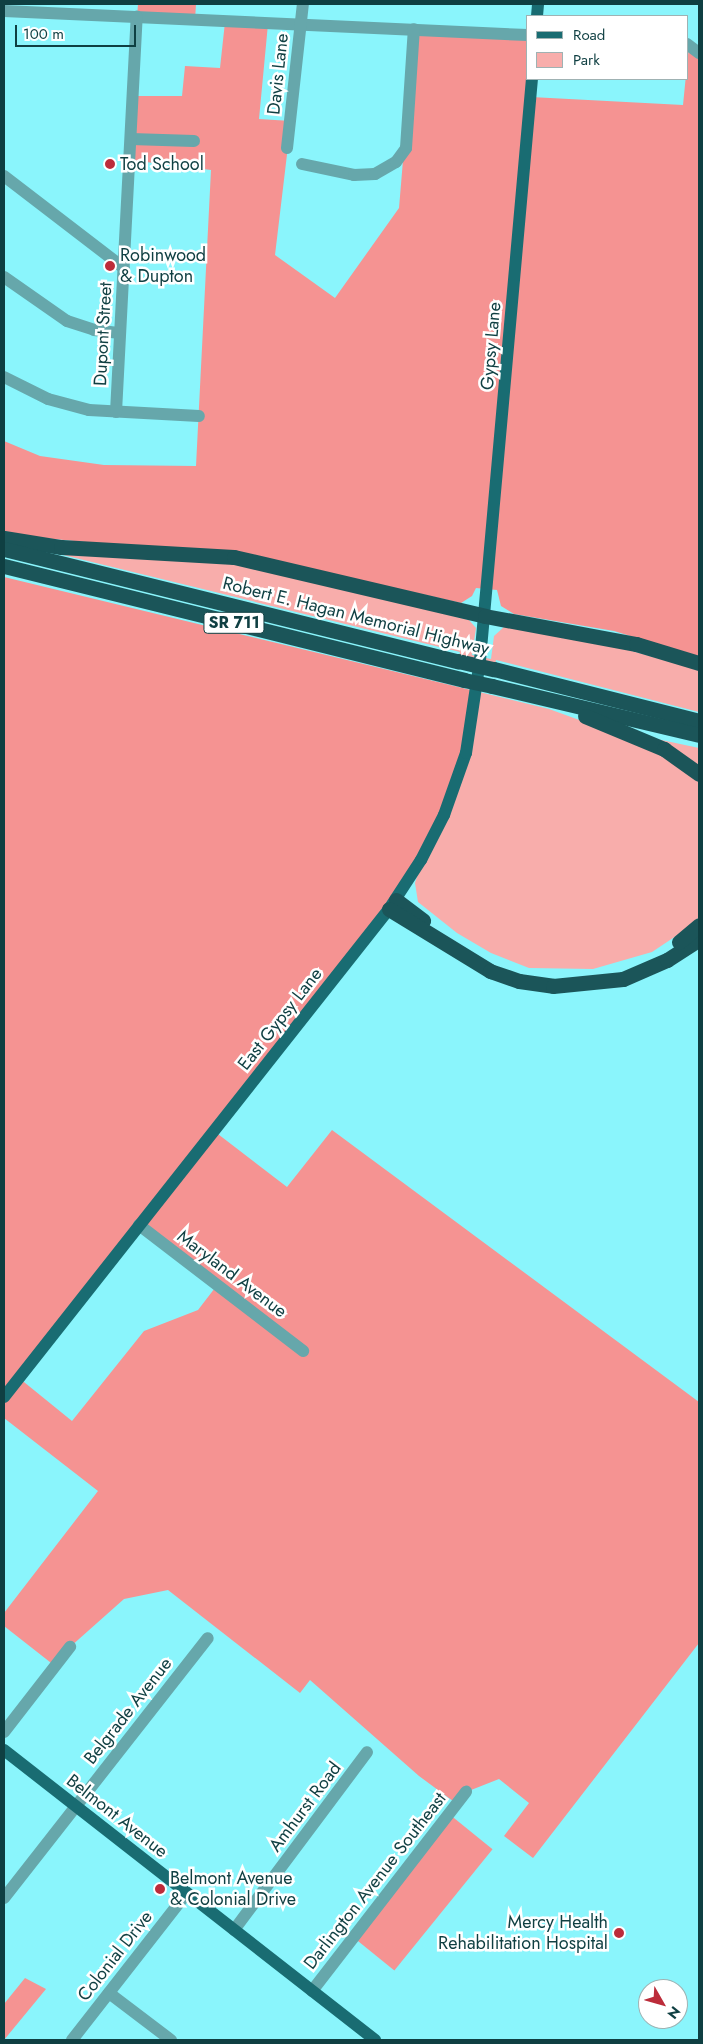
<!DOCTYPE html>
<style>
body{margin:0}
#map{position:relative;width:703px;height:2044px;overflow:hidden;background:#8af5fc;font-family:Jost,sans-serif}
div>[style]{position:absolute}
.green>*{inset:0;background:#f8adab}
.forest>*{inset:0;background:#f59392;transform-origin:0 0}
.minor>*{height:12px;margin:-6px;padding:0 6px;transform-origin:6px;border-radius:6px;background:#66a7ab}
.major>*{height:12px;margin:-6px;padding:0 6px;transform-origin:6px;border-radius:6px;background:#196c72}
.highway>*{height:15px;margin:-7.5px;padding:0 7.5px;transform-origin:7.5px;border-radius:7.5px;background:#1b5559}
.highway-bridge>*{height:15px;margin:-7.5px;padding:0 7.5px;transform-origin:7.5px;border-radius:7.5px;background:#1b5559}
.dots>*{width:14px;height:14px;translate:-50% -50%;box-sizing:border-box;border:2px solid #fff;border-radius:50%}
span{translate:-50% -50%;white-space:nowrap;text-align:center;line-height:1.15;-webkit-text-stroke:5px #fff;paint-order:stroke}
.shield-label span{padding:1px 4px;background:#fff;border:1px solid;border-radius:4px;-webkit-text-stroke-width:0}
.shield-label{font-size:16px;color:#0f3f42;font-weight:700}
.street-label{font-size:18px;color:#0f3f42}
.poi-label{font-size:18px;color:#0f3f42}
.left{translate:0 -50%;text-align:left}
.right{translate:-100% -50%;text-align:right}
.frame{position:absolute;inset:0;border:5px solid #0f3f42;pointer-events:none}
.legend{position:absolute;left:526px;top:15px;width:162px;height:65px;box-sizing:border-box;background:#fff;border:1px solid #9fb2b3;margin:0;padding:6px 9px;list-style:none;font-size:15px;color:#0f3f42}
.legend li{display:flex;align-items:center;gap:10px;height:25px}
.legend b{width:25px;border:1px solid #9fb2b3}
.north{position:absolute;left:638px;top:1979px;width:50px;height:50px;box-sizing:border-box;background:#fff;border:1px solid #9fb2b3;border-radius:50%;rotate:128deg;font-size:14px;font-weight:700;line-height:20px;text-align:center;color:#0f3f42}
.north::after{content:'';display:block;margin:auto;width:18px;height:22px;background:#bc2c3a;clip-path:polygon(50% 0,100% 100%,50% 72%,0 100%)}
.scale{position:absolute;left:15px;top:25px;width:121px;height:22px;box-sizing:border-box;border:2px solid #0f3f42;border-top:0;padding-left:6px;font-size:15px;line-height:18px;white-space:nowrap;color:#0f3f42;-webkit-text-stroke:4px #fff;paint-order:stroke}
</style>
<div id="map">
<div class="green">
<div style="clip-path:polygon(51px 552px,232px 561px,469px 620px,476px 628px,472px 655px,491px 659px,494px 636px,505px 626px,604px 642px,602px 646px,604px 643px,699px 670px,699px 712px,496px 660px,494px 669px,458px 661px,460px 652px)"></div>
<div style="clip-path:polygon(475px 691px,549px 709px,629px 738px,666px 756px,699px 782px,699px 917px,691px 926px,652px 952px,593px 969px,529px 968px,491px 953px,457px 933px,418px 902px,415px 883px)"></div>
<div style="clip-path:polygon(652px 738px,699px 748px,699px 768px)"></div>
</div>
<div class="forest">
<div style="clip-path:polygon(138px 4px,196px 4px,195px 20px,137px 17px)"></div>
<div style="clip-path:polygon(225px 22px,268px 24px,259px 119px,291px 121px,275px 255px,335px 298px,399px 208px,414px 29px,527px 35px,527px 79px,531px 97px,683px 105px,689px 45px,699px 53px,699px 657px,614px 631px,514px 614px,501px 606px,497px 590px,476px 588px,472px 596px,461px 603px,231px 551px,96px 543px,32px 537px,4px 531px,4px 441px,40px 456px,104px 465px,196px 466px,211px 170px,130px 160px,133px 96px,182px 96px,185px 66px,220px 68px)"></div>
<div style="clip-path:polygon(evenodd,4px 577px,475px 691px,466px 753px,421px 860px,214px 1131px,287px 1187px,332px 1130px,699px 1402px,699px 1643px,533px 1858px,504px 1836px,529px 1803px,499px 1779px,466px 1792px,457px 1804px,419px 1776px,310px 1680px,300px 1693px,168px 1590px,124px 1599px,70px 1647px,55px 1666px,4px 1626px,4px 1613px,98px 1491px,4px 1418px,4px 577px,139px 1226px,218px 1284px,198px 1310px,144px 1331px,72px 1421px,19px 1378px,139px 1226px)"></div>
<div style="left:449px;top:1814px;width:56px;height:156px;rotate:39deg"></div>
<div style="clip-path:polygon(25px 1978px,46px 1989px,4px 2040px,4px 2004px)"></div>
</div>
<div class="minor">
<div style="left:4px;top:11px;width:524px;rotate:2.63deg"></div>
<div style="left:687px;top:44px;width:15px;rotate:37deg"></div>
<div style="left:131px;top:139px;width:63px;rotate:1.8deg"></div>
<div style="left:287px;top:148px;width:145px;rotate:-83.7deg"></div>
<div style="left:302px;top:164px;width:53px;rotate:11.9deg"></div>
<div style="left:354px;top:175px;width:21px;rotate:-3deg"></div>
<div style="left:375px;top:174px;width:24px;rotate:-30deg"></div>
<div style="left:396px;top:162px;width:17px;rotate:-54deg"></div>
<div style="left:406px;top:148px;width:119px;rotate:-86.2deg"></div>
<div style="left:4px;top:176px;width:151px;rotate:37.5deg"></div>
<div style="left:4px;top:277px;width:77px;rotate:34.9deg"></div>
<div style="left:67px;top:321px;width:28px;rotate:18deg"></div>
<div style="left:94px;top:330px;width:26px;rotate:7deg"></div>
<div style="left:4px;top:377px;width:49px;rotate:26.6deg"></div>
<div style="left:48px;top:399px;width:42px;rotate:15deg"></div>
<div style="left:89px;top:410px;width:110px;rotate:3.1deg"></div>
<div style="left:116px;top:412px;width:396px;rotate:-87deg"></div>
<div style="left:139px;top:1225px;width:207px;rotate:37.5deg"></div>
<div style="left:4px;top:1732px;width:108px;rotate:-52.2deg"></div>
<div style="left:4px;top:1898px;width:330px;rotate:-51.9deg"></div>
<div style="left:234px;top:1930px;width:222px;rotate:-53.2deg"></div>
<div style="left:312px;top:1991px;width:252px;rotate:-52.3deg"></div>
<div style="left:109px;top:1993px;width:78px;rotate:37.2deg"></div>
<div style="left:72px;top:2040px;width:187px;rotate:-52deg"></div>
</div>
<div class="major">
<div style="left:537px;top:16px;width:12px;rotate:-85deg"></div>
<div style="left:4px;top:1397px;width:622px;rotate:-51.73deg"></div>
<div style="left:389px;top:909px;width:59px;rotate:-56.9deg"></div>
<div style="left:421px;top:860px;width:51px;rotate:-62.9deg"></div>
<div style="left:444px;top:815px;width:66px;rotate:-70.5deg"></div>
<div style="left:466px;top:753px;width:94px;rotate:-81.4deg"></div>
<div style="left:480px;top:660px;width:583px;rotate:-84.89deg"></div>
<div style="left:4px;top:1750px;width:471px;rotate:38deg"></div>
</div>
<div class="highway">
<div style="left:4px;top:538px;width:58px;rotate:9deg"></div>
<div style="left:61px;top:547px;width:173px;rotate:3.3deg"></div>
<div style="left:234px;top:557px;width:258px;rotate:13.2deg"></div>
<div style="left:485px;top:616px;width:154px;rotate:10.5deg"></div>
<div style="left:636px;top:644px;width:66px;rotate:16.8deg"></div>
<div style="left:4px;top:549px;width:468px;rotate:13.9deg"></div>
<div style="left:4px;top:566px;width:474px;rotate:13.9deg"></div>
<div style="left:494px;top:669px;width:211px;rotate:14.2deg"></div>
<div style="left:492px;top:686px;width:213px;rotate:13.3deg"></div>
<div style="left:585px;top:716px;width:86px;rotate:22.7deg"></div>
<div style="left:664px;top:749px;width:43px;rotate:35.5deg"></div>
<div style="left:396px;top:900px;width:34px;rotate:37deg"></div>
<div style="left:389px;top:909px;width:119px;rotate:31.5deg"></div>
<div style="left:490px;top:971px;width:31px;rotate:19deg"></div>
<div style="left:519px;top:981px;width:34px;rotate:8deg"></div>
<div style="left:553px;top:986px;width:70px;rotate:-5.7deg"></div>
<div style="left:623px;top:979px;width:48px;rotate:-23.4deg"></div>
<div style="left:667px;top:960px;width:38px;rotate:-33deg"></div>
<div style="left:679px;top:942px;width:26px;rotate:-40deg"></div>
</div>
<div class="highway-bridge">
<div style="left:458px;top:661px;width:37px;rotate:13deg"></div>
<div style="left:464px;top:680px;width:29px;rotate:12deg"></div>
</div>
<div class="dots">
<div style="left:110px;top:164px;background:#bc2c3a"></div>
<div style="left:110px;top:266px;background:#bc2c3a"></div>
<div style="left:160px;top:1889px;background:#bc2c3a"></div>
<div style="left:619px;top:1933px;background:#bc2c3a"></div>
</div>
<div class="shield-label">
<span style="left:234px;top:623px">SR 711</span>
</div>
<div class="street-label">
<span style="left:278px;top:74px;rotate:-84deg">Davis Lane</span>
<span style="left:103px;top:334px;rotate:-87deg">Dupont Street</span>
<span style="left:491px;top:346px;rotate:-85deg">Gypsy Lane</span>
<span style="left:356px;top:616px;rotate:14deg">Robert E. Hagan Memorial Highway</span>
<span style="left:280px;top:1019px;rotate:-52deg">East Gypsy Lane</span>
<span style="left:232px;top:1274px;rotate:37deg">Maryland Avenue</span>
<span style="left:128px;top:1711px;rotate:-52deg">Belgrade Avenue</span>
<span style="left:305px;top:1807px;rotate:-53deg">Amhurst Road</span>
<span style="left:117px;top:1816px;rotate:38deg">Belmont Avenue</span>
<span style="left:375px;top:1881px;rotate:-52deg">Darlington Avenue Southeast</span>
<span style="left:115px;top:1956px;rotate:-52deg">Colonial Drive</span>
</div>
<div class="poi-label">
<span class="left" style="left:120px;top:164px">Tod School</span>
<span class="left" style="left:120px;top:266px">Robinwood<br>&amp; Dupton</span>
<span class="left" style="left:170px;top:1889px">Belmont Avenue<br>&amp; Colonial Drive</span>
<span class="right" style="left:608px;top:1933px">Mercy Health<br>Rehabilitation Hospital</span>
</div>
<div class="frame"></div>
<ul class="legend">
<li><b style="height:6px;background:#196c72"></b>Road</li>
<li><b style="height:14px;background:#f8adab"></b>Park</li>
</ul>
<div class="north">N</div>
<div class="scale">100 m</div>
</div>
